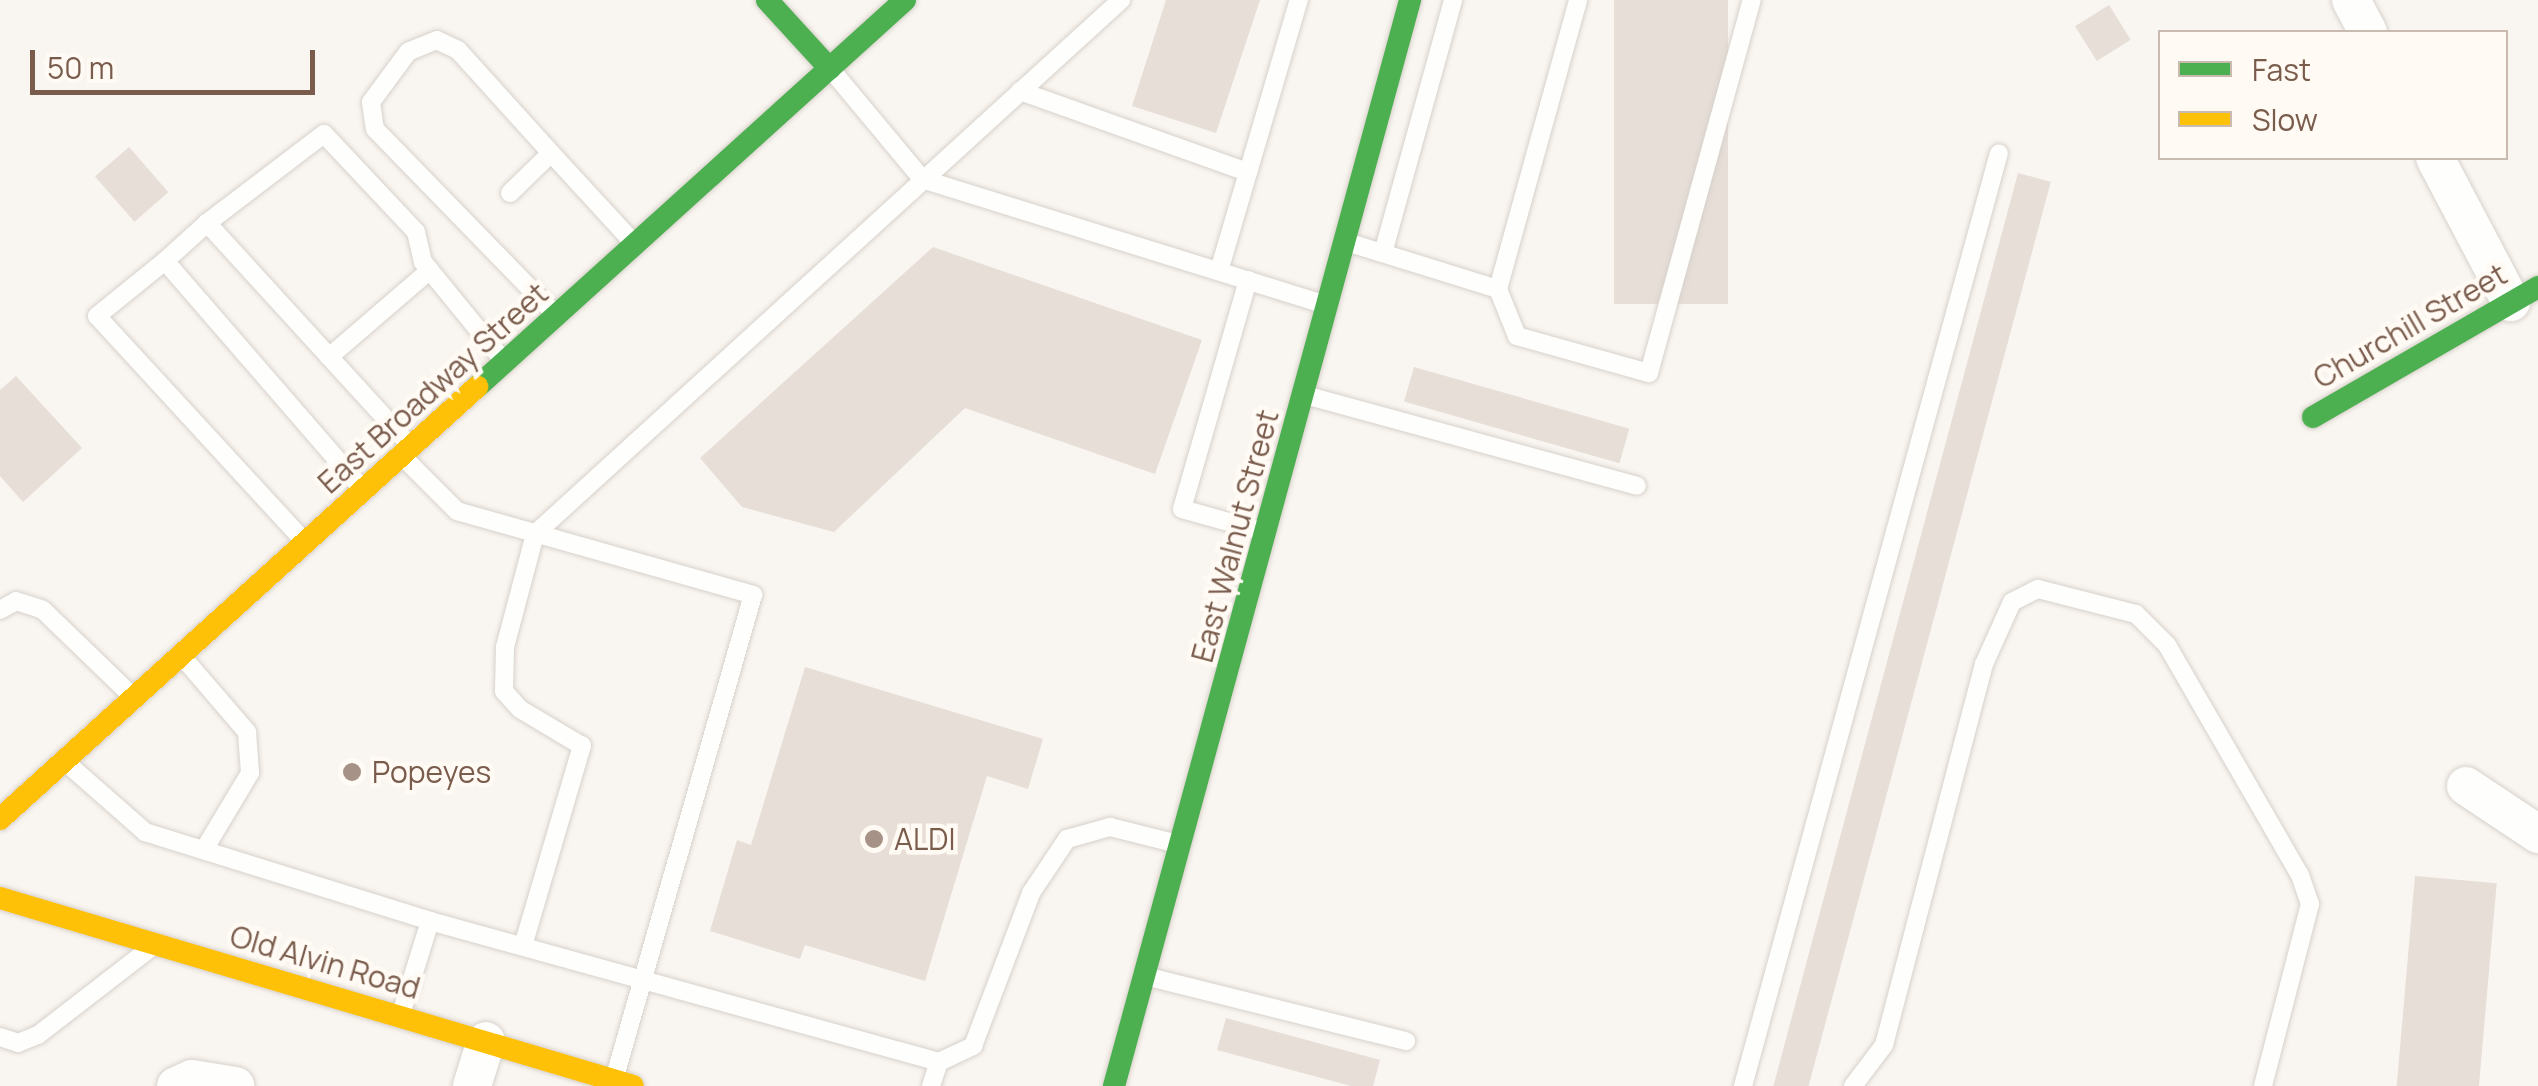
<!DOCTYPE html>
<style>
body{margin:0}
#map{position:relative;width:2538px;height:1086px;overflow:hidden;background:#f9f5f0;font-family:Manrope,sans-serif}
div>[style]{position:absolute}
.building>*{inset:0;background:#e6ded7;transform-origin:0 0}
.roads{filter:drop-shadow(0 0 2px #d7d1cb) drop-shadow(0 0 2px #d7d1cb)}
.lane>*{height:18px;margin:-9px;padding:0 9px;transform-origin:9px;border-radius:9px;background:#fefefd}
.street>*{height:38px;margin:-19px;padding:0 19px;transform-origin:19px;border-radius:19px;background:#fefefd}
.fast>*{height:22px;margin:-11px;padding:0 11px;transform-origin:11px;border-radius:11px;background:#4caf50}
.slow>*{height:22px;margin:-11px;padding:0 11px;transform-origin:11px;border-radius:11px;background:#ffc107}
.dots>*{width:28px;height:28px;translate:-50% -50%;box-sizing:border-box;border:5px solid #fffaf3;border-radius:50%}
span{translate:-50% -50%;white-space:nowrap;text-align:center;line-height:1.15;-webkit-text-stroke:9px #fffaf3;paint-order:stroke}
.street-label{font-size:30px;color:#7a5c4d}
.poi-label{font-size:30px;color:#7a5c4d}
.left{translate:0 -50%;text-align:left}
.legend{position:absolute;left:2158px;top:30px;width:350px;height:130px;box-sizing:border-box;background:#fffaf3;border:2px solid #cabbb1;margin:0;padding:12px 18px;list-style:none;font-size:30px;color:#7a5c4d}
.legend li{display:flex;align-items:center;gap:20px;height:50px}
.legend b{width:50px;border:2px solid #cabbb1}
.scale{position:absolute;left:30px;top:50px;width:285px;height:45px;box-sizing:border-box;border:5px solid #7a5c4d;border-top:0;padding-left:12px;font-size:30px;line-height:35px;white-space:nowrap;color:#7a5c4d;-webkit-text-stroke:8px #fffaf3;paint-order:stroke}
</style>
<div id="map">
<div class="building">
<div style="clip-path:polygon(1166px 0,1260px 0,1216px 133px,1132px 106px)"></div>
<div style="left:1614px;top:0;width:114px;height:304px"></div>
<div style="left:2109px;top:5px;width:41px;height:40px;rotate:58deg"></div>
<div style="left:129px;top:147px;width:60px;height:45px;rotate:49deg"></div>
<div style="left:2018px;top:173px;width:34px;height:947px;rotate:15deg"></div>
<div style="clip-path:polygon(933px 247px,1202px 340px,1155px 474px,965px 408px,834px 532px,742px 507px,700px 458px)"></div>
<div style="left:1414px;top:367px;width:224px;height:36px;rotate:16deg"></div>
<div style="clip-path:polygon(16px 376px,82px 448px,23px 502px,0 476px,0 390px)"></div>
<div style="clip-path:polygon(805px 667px,1043px 739px,1028px 789px,987px 776px,925px 981px,805px 945px,800px 959px,710px 931px,737px 840px,751px 845px)"></div>
<div style="left:2415px;top:876px;width:82px;height:211px;rotate:5deg"></div>
<div style="clip-path:polygon(1226px 1018px,1380px 1060px,1373px 1086px,1351px 1086px,1217px 1050px)"></div>
</div>
<div class="roads">
<div class="lane">
<div style="left:833px;top:72px;width:139px;rotate:50.2deg"></div>
<div style="left:922px;top:179px;width:420px;rotate:17.3deg"></div>
<div style="left:1020px;top:91px;width:242px;rotate:19.6deg"></div>
<div style="left:551px;top:153px;width:120px;rotate:47.4deg"></div>
<div style="left:510px;top:193px;width:57px;rotate:-44.3deg"></div>
<div style="left:551px;top:153px;width:139px;rotate:-132.1deg"></div>
<div style="left:458px;top:50px;width:23px;rotate:-155deg"></div>
<div style="left:437px;top:40px;width:31px;rotate:158deg"></div>
<div style="left:408px;top:52px;width:62px;rotate:126.5deg"></div>
<div style="left:371px;top:102px;width:27px;rotate:82deg"></div>
<div style="left:375px;top:129px;width:255px;rotate:45.8deg"></div>
<div style="left:1350px;top:243px;width:155px;rotate:17.3deg"></div>
<div style="left:1498px;top:289px;width:300px;rotate:-74.5deg"></div>
<div style="left:1383px;top:253px;width:263px;rotate:-74.5deg"></div>
<div style="left:165px;top:261px;width:57px;rotate:-42.1deg"></div>
<div style="left:1219px;top:271px;width:283px;rotate:-73.6deg"></div>
<div style="left:1248px;top:280px;width:238px;rotate:106.1deg"></div>
<div style="left:1182px;top:509px;width:82px;rotate:15.6deg"></div>
<div style="left:1498px;top:289px;width:51px;rotate:68deg"></div>
<div style="left:1517px;top:336px;width:137px;rotate:15.7deg"></div>
<div style="left:1649px;top:373px;width:387px;rotate:-74.6deg"></div>
<div style="left:329px;top:357px;width:133px;rotate:-40.7deg"></div>
<div style="left:1305px;top:395px;width:344px;rotate:15.3deg"></div>
<div style="left:407px;top:442px;width:297px;rotate:-132.4deg"></div>
<div style="left:207px;top:223px;width:147px;rotate:-37.3deg"></div>
<div style="left:324px;top:134px;width:134px;rotate:46.8deg"></div>
<div style="left:416px;top:232px;width:31px;rotate:77deg"></div>
<div style="left:423px;top:262px;width:125px;rotate:50.8deg"></div>
<div style="left:406px;top:460px;width:72px;rotate:45deg"></div>
<div style="left:457px;top:511px;width:308px;rotate:15.8deg"></div>
<div style="left:753px;top:595px;width:499px;rotate:106deg"></div>
<div style="left:303px;top:540px;width:304px;rotate:-132.6deg"></div>
<div style="left:97px;top:316px;width:87px;rotate:-39deg"></div>
<div style="left:165px;top:261px;width:296px;rotate:49.1deg"></div>
<div style="left:0;top:610px;width:18px;rotate:-29deg"></div>
<div style="left:16px;top:601px;width:28px;rotate:18deg"></div>
<div style="left:43px;top:610px;width:122px;rotate:44deg"></div>
<div style="left:186px;top:661px;width:94px;rotate:49.3deg"></div>
<div style="left:247px;top:732px;width:41px;rotate:85.8deg"></div>
<div style="left:250px;top:773px;width:90px;rotate:120.9deg"></div>
<div style="left:70px;top:766px;width:100px;rotate:41.3deg"></div>
<div style="left:145px;top:832px;width:299px;rotate:17.3deg"></div>
<div style="left:430px;top:921px;width:528px;rotate:15.48deg"></div>
<div style="left:939px;top:1062px;width:38px;rotate:-25deg"></div>
<div style="left:973px;top:1046px;width:164px;rotate:-69.2deg"></div>
<div style="left:1031px;top:893px;width:65px;rotate:-56.3deg"></div>
<div style="left:1067px;top:839px;width:45px;rotate:-15.6deg"></div>
<div style="left:1110px;top:827px;width:66px;rotate:14deg"></div>
<div style="left:523px;top:946px;width:209px;rotate:-73.6deg"></div>
<div style="left:582px;top:746px;width:72px;rotate:-149.2deg"></div>
<div style="left:520px;top:709px;width:24px;rotate:-132deg"></div>
<div style="left:504px;top:691px;width:44px;rotate:-88.7deg"></div>
<div style="left:505px;top:647px;width:117px;rotate:-75.1deg"></div>
<div style="left:535px;top:534px;width:793px;rotate:-42.34deg"></div>
<div style="left:1149px;top:977px;width:265px;rotate:14deg"></div>
<div style="left:402px;top:1011px;width:94px;rotate:-72.7deg"></div>
<div style="left:0;top:1037px;width:19px;rotate:18deg"></div>
<div style="left:18px;top:1043px;width:22px;rotate:-22deg"></div>
<div style="left:38px;top:1035px;width:139px;rotate:-37.7deg"></div>
<div style="left:931px;top:1086px;width:25px;rotate:-72deg"></div>
<div style="left:1743px;top:1086px;width:967px;rotate:-74.66deg"></div>
<div style="left:1853px;top:1086px;width:51px;rotate:-52.9deg"></div>
<div style="left:1884px;top:1045px;width:394px;rotate:-75.3deg"></div>
<div style="left:1984px;top:664px;width:68px;rotate:-65.7deg"></div>
<div style="left:2012px;top:602px;width:29px;rotate:-27deg"></div>
<div style="left:2038px;top:589px;width:101px;rotate:14.3deg"></div>
<div style="left:2136px;top:614px;width:44px;rotate:45deg"></div>
<div style="left:2167px;top:645px;width:266px;rotate:60deg"></div>
<div style="left:2300px;top:875px;width:31px;rotate:71deg"></div>
<div style="left:2310px;top:904px;width:188px;rotate:104.5deg"></div>
</div>
<div class="street">
<div style="left:2351px;top:0;width:36px;rotate:62deg"></div>
<div style="left:2435px;top:158px;width:163px;rotate:62.2deg"></div>
<div style="left:2466px;top:786px;width:87px;rotate:33.7deg"></div>
<div style="left:176px;top:1086px;width:17px;rotate:-24deg"></div>
<div style="left:192px;top:1079px;width:44px;rotate:9.2deg"></div>
<div style="left:472px;top:1086px;width:47px;rotate:-72.7deg"></div>
</div>
<div class="fast">
<div style="left:767px;top:0;width:93px;rotate:47.6deg"></div>
<div style="left:477px;top:387px;width:577px;rotate:-42.12deg"></div>
<div style="left:2313px;top:417px;width:260px;rotate:-30deg"></div>
<div style="left:1114px;top:1086px;width:1126px;rotate:-74.75deg"></div>
</div>
<div class="slow">
<div style="left:0;top:819px;width:644px;rotate:-42.17deg"></div>
<div style="left:0;top:898px;width:660px;rotate:16.54deg"></div>
</div>
</div>
<div class="dots">
<div style="left:352px;top:772px;background:#a69286"></div>
<div style="left:874px;top:839px;background:#a69286"></div>
</div>
<div class="street-label">
<span style="left:2410px;top:326px;rotate:-30deg">Churchill Street</span>
<span style="left:433px;top:388px;rotate:-42deg">East Broadway Street</span>
<span style="left:1235px;top:536px;rotate:-75deg">East Walnut Street</span>
<span style="left:325px;top:962px;rotate:16deg">Old Alvin Road</span>
</div>
<div class="poi-label">
<span class="left" style="left:372px;top:772px">Popeyes</span>
<span class="left" style="left:894px;top:839px">ALDI</span>
</div>
<ul class="legend">
<li><b style="height:12px;background:#4caf50"></b>Fast</li>
<li><b style="height:12px;background:#ffc107"></b>Slow</li>
</ul>
<div class="scale">50 m</div>
</div>
